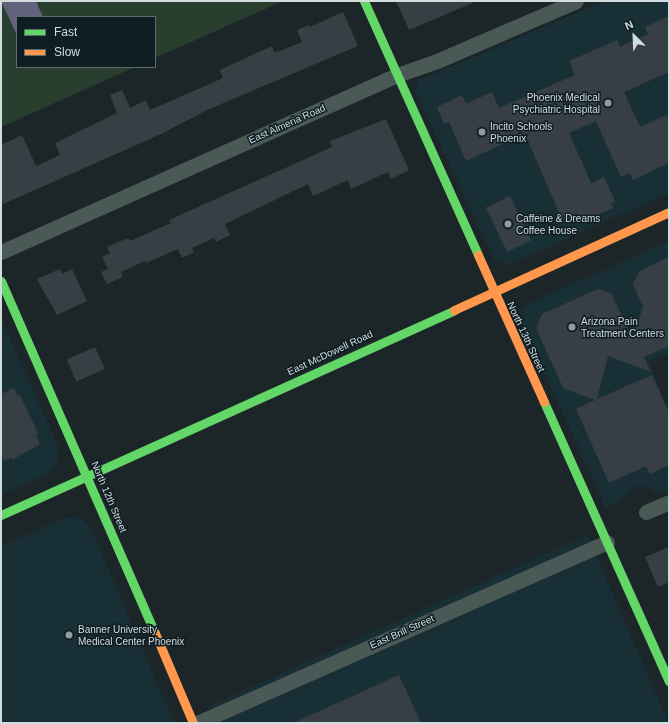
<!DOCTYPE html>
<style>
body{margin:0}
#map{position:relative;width:670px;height:724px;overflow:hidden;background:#1c2528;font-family:Helvetica,sans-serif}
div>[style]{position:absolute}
.built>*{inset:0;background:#192f36}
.green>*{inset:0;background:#283f30}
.water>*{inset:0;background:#62627d}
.building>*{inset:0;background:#373f45;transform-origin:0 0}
.street>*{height:15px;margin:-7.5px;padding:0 7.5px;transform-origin:7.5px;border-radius:7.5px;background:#4a5856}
.fast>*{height:9px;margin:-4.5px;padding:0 4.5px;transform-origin:4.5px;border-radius:4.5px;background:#63d668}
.slow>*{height:9px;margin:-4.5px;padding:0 4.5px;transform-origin:4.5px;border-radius:4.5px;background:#ff974d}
.dots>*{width:11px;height:11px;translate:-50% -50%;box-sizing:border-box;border:2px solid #0f1e23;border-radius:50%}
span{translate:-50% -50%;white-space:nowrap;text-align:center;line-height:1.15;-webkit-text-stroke:3px #0f1e23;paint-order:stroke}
.poi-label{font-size:10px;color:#d2dcdf}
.right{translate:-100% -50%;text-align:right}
.left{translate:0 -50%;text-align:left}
.street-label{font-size:10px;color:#d2dcdf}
.frame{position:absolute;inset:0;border:2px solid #d2dcdf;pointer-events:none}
.legend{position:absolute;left:16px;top:16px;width:140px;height:52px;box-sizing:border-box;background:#0f1e23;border:1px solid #5d6a6e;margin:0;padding:5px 7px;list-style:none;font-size:12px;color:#d2dcdf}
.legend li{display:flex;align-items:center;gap:8px;height:20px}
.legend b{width:20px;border:1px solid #5d6a6e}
.north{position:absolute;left:614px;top:16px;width:40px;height:40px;-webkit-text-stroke:3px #0f1e23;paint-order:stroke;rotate:336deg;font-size:11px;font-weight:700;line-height:16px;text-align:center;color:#d2dcdf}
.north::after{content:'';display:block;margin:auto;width:14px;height:18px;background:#d2dcdf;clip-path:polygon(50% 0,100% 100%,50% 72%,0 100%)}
</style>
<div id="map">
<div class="built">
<div style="clip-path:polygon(604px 1px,669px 1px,669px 193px,509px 265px,494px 259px,415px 91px,419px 80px)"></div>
<div style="clip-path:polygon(669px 241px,669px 353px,649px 362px,669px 411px,669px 491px,659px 494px,646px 487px,635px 486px,621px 500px,606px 508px,522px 324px,520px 315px,529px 303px)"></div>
<div style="clip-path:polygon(1px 318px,58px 446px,58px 461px,48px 474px,1px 495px)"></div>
<div style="clip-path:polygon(77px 517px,90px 526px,174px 723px,1px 723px,1px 546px,63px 518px)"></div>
<div style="clip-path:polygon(587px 535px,669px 723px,214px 723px,207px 707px)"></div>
</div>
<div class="green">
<div style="clip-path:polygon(1px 1px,283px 1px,155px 58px,155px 17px,17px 17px,17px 67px,135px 67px,1px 127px)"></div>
</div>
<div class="water">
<div style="clip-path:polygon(1px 1px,36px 1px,43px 17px,17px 17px,17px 35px)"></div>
</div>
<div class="building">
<div style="clip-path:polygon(396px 1px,477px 1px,409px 30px)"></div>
<div style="clip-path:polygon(343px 12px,358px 46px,207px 110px,161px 134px,1px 205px,1px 145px,22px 135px,36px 166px,60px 155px,55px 143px,117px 113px,110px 95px,122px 90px,130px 108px,146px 100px,150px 110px,223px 78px,220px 70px,261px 51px,272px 46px,274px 52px,280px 51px,302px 42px,297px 30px,309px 25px,310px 27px)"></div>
<div style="clip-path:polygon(669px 16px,669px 72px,624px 92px,640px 127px,669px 114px,669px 163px,633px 180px,630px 173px,621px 177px,596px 121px,569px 133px,591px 183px,604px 177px,615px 201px,611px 203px,613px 208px,578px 223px,576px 219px,564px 224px,525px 134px,466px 161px,449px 122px,444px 124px,437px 107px,462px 95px,466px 104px,492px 92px,499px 108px,575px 75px,569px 61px,617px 40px,620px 47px,648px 34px,645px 27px)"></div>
<div style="clip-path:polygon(386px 119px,409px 170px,391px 179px,388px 172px,351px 189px,348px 180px,313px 196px,308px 184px,225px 224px,230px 235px,216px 242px,214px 238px,192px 248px,194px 252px,182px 258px,178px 249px,146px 263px,145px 261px,121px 272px,123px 277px,107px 284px,101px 272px,108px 269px,102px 257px,110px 253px,107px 247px,128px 238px,130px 241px,171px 223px,169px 220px,332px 147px,330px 141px)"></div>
<div style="left:510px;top:196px;width:49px;height:27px;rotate:64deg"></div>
<div style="clip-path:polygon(669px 257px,669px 346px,644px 357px,651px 372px,608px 356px,597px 399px,652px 375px,669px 413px,669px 465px,650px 474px,646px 466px,609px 483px,576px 409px,595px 400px,563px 388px,536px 328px,542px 314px,598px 289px,611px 293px,633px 339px,643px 306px,633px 285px,639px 271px)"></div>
<div style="clip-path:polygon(60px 269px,62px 274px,72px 269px,87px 301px,57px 315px,37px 279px)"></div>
<div style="left:95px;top:347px;width:24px;height:31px;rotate:66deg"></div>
<div style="clip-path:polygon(14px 388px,17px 395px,19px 394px,38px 433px,36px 435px,40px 444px,12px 460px,11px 457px,4px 461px,1px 454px,1px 394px)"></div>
<div style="clip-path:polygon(669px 547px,669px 582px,658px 587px,645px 557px)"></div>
<div style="clip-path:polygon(399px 675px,421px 723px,293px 723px)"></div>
</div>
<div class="street">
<div style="left:1px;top:252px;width:434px;rotate:-24.1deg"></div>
<div style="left:397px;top:75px;width:42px;rotate:-19.3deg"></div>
<div style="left:437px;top:61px;width:151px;rotate:-23.3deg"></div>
<div style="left:646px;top:512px;width:25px;rotate:-23deg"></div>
<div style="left:197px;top:723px;width:448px;rotate:-23.8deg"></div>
</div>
<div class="fast">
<div style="left:364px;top:1px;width:278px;rotate:65.8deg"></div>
<div style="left:1px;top:281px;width:384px;rotate:66.4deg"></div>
<div style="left:544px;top:402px;width:306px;rotate:65.9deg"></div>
<div style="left:1px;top:515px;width:497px;rotate:-24.3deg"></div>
</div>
<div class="slow">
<div style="left:478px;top:255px;width:161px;rotate:65.8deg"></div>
<div style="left:454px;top:310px;width:236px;rotate:-24.5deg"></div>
<div style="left:155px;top:633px;width:98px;rotate:67.1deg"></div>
</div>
<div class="dots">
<div style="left:608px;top:103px;background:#929c9f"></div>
<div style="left:482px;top:132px;background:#929c9f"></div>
<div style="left:508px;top:224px;background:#929c9f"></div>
<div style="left:572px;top:327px;background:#929c9f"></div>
<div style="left:69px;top:635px;background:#929c9f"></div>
</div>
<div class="poi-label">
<span class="right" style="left:600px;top:103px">Phoenix Medical<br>Psychiatric Hospital</span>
<span class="left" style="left:490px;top:132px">Incito Schools<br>Phoenix</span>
<span class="left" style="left:516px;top:224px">Caffeine &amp; Dreams<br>Coffee House</span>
<span class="left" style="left:581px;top:327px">Arizona Pain<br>Treatment Centers</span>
<span class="left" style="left:78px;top:635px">Banner University<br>Medical Center Phoenix</span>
</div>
<div class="street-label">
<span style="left:287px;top:124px;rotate:-24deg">East Almeria Road</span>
<span style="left:526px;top:337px;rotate:65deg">North 13th Street</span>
<span style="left:330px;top:353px;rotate:-25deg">East McDowell Road</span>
<span style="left:109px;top:497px;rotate:67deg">North 12th Street</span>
<span style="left:402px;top:632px;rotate:-24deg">East Brill Street</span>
</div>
<div class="frame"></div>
<ul class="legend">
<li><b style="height:5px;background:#63d668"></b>Fast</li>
<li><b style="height:5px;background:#ff974d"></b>Slow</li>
</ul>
<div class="north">N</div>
</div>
